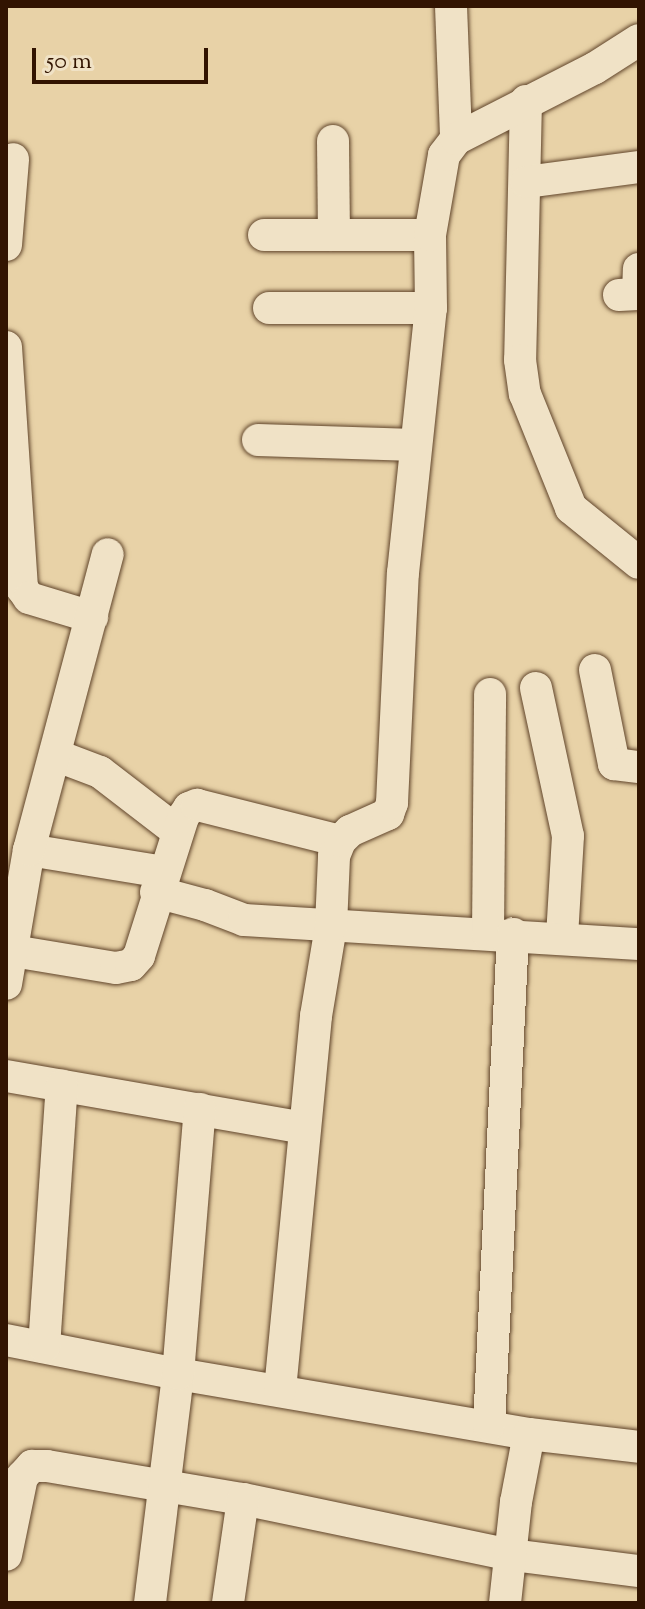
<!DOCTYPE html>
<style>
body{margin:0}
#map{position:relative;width:645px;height:1609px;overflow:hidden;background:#e8d2a7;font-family:"Sorts Mill Goudy",serif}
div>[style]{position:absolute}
.roads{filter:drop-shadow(0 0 2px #60442a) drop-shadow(0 0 2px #60442a)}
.minor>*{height:32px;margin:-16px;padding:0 16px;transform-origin:16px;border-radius:16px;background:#f0e2c6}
span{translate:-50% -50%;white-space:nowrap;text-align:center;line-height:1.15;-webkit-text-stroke:8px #f0e2c6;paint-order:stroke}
.frame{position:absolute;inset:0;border:8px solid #321401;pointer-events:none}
.scale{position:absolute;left:32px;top:48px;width:176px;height:36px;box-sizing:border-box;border:4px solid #321401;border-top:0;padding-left:10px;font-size:24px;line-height:28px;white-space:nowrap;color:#321401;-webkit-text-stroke:6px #f0e2c6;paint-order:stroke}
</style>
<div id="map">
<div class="roads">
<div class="minor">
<div style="left:451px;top:6px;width:133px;rotate:87.8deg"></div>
<div style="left:526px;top:101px;width:259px;rotate:91.3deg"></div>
<div style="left:520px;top:360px;width:34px;rotate:82deg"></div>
<div style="left:525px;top:394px;width:123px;rotate:68deg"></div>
<div style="left:571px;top:508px;width:87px;rotate:39deg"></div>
<div style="left:333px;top:141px;width:94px;rotate:89.4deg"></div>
<div style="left:526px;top:182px;width:114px;rotate:-7.6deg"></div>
<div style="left:264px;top:235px;width:166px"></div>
<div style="left:6px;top:245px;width:86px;rotate:-85.3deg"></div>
<div style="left:619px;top:295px;width:19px;rotate:-3deg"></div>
<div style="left:638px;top:294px;width:25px;rotate:-88deg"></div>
<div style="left:269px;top:308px;width:162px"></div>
<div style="left:6px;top:347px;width:242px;rotate:86.2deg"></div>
<div style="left:22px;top:588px;width:12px;rotate:55deg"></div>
<div style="left:29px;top:598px;width:66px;rotate:16.8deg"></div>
<div style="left:258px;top:440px;width:157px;rotate:1.8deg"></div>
<div style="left:595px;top:670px;width:96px;rotate:78.6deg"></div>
<div style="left:614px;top:764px;width:25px;rotate:7deg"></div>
<div style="left:536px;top:688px;width:151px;rotate:77.8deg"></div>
<div style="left:568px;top:836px;width:101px;rotate:93.4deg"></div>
<div style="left:55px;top:755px;width:48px;rotate:20.7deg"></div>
<div style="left:100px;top:772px;width:98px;rotate:37.6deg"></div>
<div style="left:29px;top:850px;width:137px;rotate:9.3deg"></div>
<div style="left:156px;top:892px;width:51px;rotate:14.9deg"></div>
<div style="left:205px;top:905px;width:42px;rotate:21deg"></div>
<div style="left:244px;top:920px;width:396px;rotate:3.5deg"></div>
<div style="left:488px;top:934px;width:240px;rotate:-89.5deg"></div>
<div style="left:13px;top:951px;width:104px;rotate:9.4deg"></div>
<div style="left:116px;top:968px;width:15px;rotate:-11deg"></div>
<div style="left:131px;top:965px;width:12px;rotate:-48deg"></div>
<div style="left:139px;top:956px;width:146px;rotate:-72.4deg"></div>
<div style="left:183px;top:817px;width:11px;rotate:-56deg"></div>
<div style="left:189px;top:808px;width:9px;rotate:-21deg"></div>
<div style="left:197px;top:805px;width:147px;rotate:14.1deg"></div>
<div style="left:6px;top:984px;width:136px;rotate:-80.3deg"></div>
<div style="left:29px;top:850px;width:306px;rotate:-75.1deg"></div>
<div style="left:6px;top:1076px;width:303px;rotate:9.9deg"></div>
<div style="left:6px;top:1340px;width:175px;rotate:11.2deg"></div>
<div style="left:178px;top:1374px;width:356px;rotate:9.7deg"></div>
<div style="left:529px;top:1434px;width:111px;rotate:6.7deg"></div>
<div style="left:44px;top:1347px;width:262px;rotate:-86.1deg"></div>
<div style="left:280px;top:1390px;width:376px;rotate:-84.5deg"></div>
<div style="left:316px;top:1016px;width:91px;rotate:-80.5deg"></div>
<div style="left:331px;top:926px;width:70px;rotate:-87.5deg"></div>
<div style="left:334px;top:856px;width:16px;rotate:-68deg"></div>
<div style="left:340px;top:841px;width:14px;rotate:-45deg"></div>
<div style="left:350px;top:831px;width:42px;rotate:-24.1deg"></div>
<div style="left:388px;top:814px;width:12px;rotate:-70deg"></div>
<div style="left:392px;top:803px;width:230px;rotate:-87.3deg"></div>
<div style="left:403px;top:573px;width:266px;rotate:-84deg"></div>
<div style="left:431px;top:308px;width:73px;rotate:-90.8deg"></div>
<div style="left:430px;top:235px;width:81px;rotate:-80.1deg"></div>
<div style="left:444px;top:155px;width:20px;rotate:-53deg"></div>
<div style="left:456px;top:139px;width:156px;rotate:-27.1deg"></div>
<div style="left:595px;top:68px;width:52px;rotate:-32.5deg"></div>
<div style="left:489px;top:1425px;width:492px;rotate:-87.2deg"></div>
<div style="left:6px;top:1555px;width:80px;rotate:-78.4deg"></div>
<div style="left:22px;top:1477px;width:15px;rotate:-48deg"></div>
<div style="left:32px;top:1466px;width:15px"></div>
<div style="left:47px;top:1466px;width:199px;rotate:9.6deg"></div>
<div style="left:243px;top:1499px;width:275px;rotate:11.8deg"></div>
<div style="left:512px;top:1555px;width:128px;rotate:7.2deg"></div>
<div style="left:150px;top:1603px;width:231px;rotate:-83deg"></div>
<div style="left:178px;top:1374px;width:266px;rotate:-85.3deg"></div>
<div style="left:228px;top:1603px;width:105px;rotate:-81.8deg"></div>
<div style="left:505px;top:1603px;width:102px;rotate:-83.8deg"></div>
<div style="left:516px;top:1502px;width:69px;rotate:-79.2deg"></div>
</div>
</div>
<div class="frame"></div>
<div class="scale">50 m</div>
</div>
